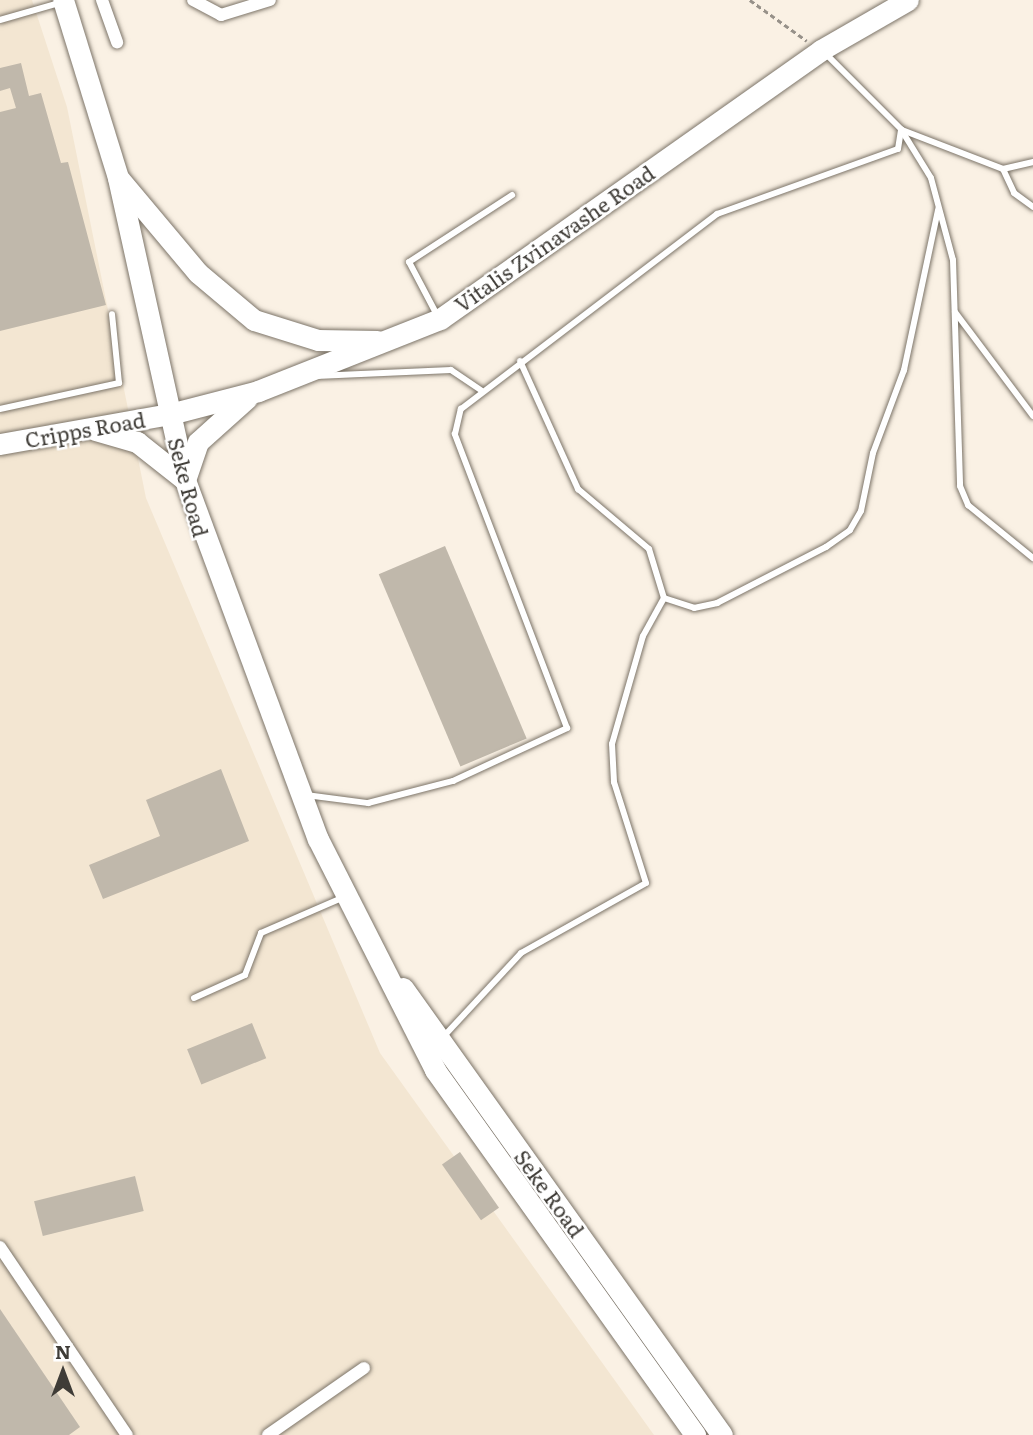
<!DOCTYPE html>
<style>
body{margin:0}
#map{position:relative;width:1033px;height:1435px;overflow:hidden;background:#faf1e4;font-family:Literata,serif}
div>[style]{position:absolute}
.built>*{inset:0;background:#f3e6d2}
.building>*{inset:0;background:#c0b8ab;transform-origin:0 0}
.path>*{height:2.5px;margin-top:-1.25px;transform-origin:0;background:repeating-linear-gradient(90deg,#979189 0 5px,transparent 0 8.5px)}
.roads{filter:drop-shadow(0 0 2px #7c7468) drop-shadow(0 0 2px #7c7468)}
.service>*{height:6px;margin:-3px;padding:0 3px;transform-origin:3px;border-radius:3px;background:#fff}
.minor>*{height:12px;margin:-6px;padding:0 6px;transform-origin:6px;border-radius:6px;background:#fff}
.primary>*{height:21px;margin:-10.5px;padding:0 10.5px;transform-origin:10.5px;border-radius:10.5px;background:#fff}
span{translate:-50% -50%;white-space:nowrap;text-align:center;line-height:1.15;-webkit-text-stroke:5px #fff;paint-order:stroke}
.street-label{font-size:21px;color:#3f3c37}
.north{position:absolute;left:28px;top:1337px;width:70px;height:70px;-webkit-text-stroke:5px #fff;paint-order:stroke;rotate:0deg;font-size:19px;font-weight:700;line-height:28px;text-align:center;color:#3f3c37}
.north::after{content:'';display:block;margin:auto;width:24px;height:32px;background:#3f3c37;clip-path:polygon(50% 0,100% 100%,50% 72%,0 100%)}
</style>
<div id="map">
<div class="built">
<div style="clip-path:polygon(0 0,32px 0,67px 107px,146px 498px,380px 1053px,654px 1435px,0 1435px)"></div>
</div>
<div class="building">
<div style="clip-path:polygon(21px 63px,29px 96px,41px 93px,61px 163px,68px 162px,106px 305px,0 331px,0 112px,16px 108px,10px 88px,0 91px,0 68px)"></div>
<div style="left:445px;top:546px;width:209px;height:72px;rotate:67deg"></div>
<div style="clip-path:polygon(221px 769px,249px 841px,103px 899px,89px 865px,160px 836px,146px 800px)"></div>
<div style="left:252px;top:1023px;width:38px;height:70px;rotate:68deg"></div>
<div style="left:460px;top:1152px;width:68px;height:22px;rotate:55deg"></div>
<div style="left:135px;top:1176px;width:36px;height:104px;rotate:76deg"></div>
<div style="clip-path:polygon(0 1309px,80px 1427px,69px 1435px,0 1435px)"></div>
</div>
<div class="path">
<div style="left:750px;top:0;width:70px;rotate:35.7deg"></div>
</div>
<div class="roads">
<div class="service">
<div style="left:0;top:20px;width:61px;rotate:-16.1deg"></div>
<div style="left:902px;top:130px;width:108px;rotate:21.1deg"></div>
<div style="left:1003px;top:169px;width:31px;rotate:-13deg"></div>
<div style="left:902px;top:131px;width:55px;rotate:58.3deg"></div>
<div style="left:931px;top:178px;width:85px;rotate:75deg"></div>
<div style="left:953px;top:260px;width:226px;rotate:88.2deg"></div>
<div style="left:960px;top:486px;width:21px;rotate:67deg"></div>
<div style="left:968px;top:505px;width:84px;rotate:39.2deg"></div>
<div style="left:1003px;top:169px;width:26px;rotate:65deg"></div>
<div style="left:1014px;top:193px;width:24px;rotate:36deg"></div>
<div style="left:955px;top:312px;width:130px;rotate:53.1deg"></div>
<div style="left:437px;top:315px;width:60px;rotate:-117.8deg"></div>
<div style="left:409px;top:262px;width:123px;rotate:-33deg"></div>
<div style="left:520px;top:361px;width:141px;rotate:65.6deg"></div>
<div style="left:578px;top:489px;width:93px;rotate:40.2deg"></div>
<div style="left:649px;top:549px;width:51px;rotate:73deg"></div>
<div style="left:664px;top:598px;width:32px;rotate:18deg"></div>
<div style="left:694px;top:608px;width:24px;rotate:-12deg"></div>
<div style="left:717px;top:603px;width:123px;rotate:-27.2deg"></div>
<div style="left:826px;top:547px;width:29px;rotate:-35deg"></div>
<div style="left:850px;top:530px;width:22px;rotate:-60deg"></div>
<div style="left:861px;top:511px;width:59px;rotate:-78.3deg"></div>
<div style="left:873px;top:453px;width:89px;rotate:-69.5deg"></div>
<div style="left:904px;top:370px;width:164px;rotate:-78deg"></div>
<div style="left:316px;top:376px;width:135px;rotate:-2.5deg"></div>
<div style="left:451px;top:370px;width:36px;rotate:34deg"></div>
<div style="left:0;top:409px;width:122px;rotate:-12.3deg"></div>
<div style="left:119px;top:383px;width:69px;rotate:-95.8deg"></div>
<div style="left:306px;top:795px;width:63px;rotate:7.4deg"></div>
<div style="left:368px;top:803px;width:88px;rotate:-14.5deg"></div>
<div style="left:453px;top:781px;width:126px;rotate:-24.9deg"></div>
<div style="left:567px;top:728px;width:315px;rotate:-110.9deg"></div>
<div style="left:455px;top:434px;width:26px;rotate:-77deg"></div>
<div style="left:461px;top:409px;width:322px;rotate:-37.3deg"></div>
<div style="left:717px;top:214px;width:192px;rotate:-19.8deg"></div>
<div style="left:898px;top:149px;width:20px;rotate:-81deg"></div>
<div style="left:901px;top:129px;width:107px;rotate:-135deg"></div>
<div style="left:194px;top:998px;width:56px;rotate:-24.3deg"></div>
<div style="left:245px;top:975px;width:45px;rotate:-69.1deg"></div>
<div style="left:261px;top:933px;width:88px;rotate:-23.4deg"></div>
<div style="left:444px;top:1036px;width:113px;rotate:-47.1deg"></div>
<div style="left:521px;top:953px;width:143px;rotate:-29.2deg"></div>
<div style="left:646px;top:883px;width:106px;rotate:-107.6deg"></div>
<div style="left:614px;top:782px;width:38px;rotate:-93deg"></div>
<div style="left:612px;top:744px;width:112px;rotate:-74deg"></div>
<div style="left:643px;top:636px;width:43px;rotate:-61.1deg"></div>
</div>
<div class="minor">
<div style="left:102px;top:0;width:45px;rotate:70.3deg"></div>
<div style="left:193px;top:0;width:32px;rotate:28deg"></div>
<div style="left:221px;top:15px;width:51px;rotate:-17deg"></div>
<div style="left:0;top:1247px;width:227px;rotate:56deg"></div>
<div style="left:268px;top:1435px;width:117px;rotate:-34.9deg"></div>
</div>
<div class="primary">
<div style="left:63px;top:0;width:186px;rotate:72.8deg"></div>
<div style="left:118px;top:178px;width:309px;rotate:77.5deg"></div>
<div style="left:185px;top:480px;width:383px;rotate:69.7deg"></div>
<div style="left:318px;top:839px;width:259px;rotate:63.1deg"></div>
<div style="left:435px;top:1070px;width:448px;rotate:54.5deg"></div>
<div style="left:120px;top:180px;width:121px;rotate:50deg"></div>
<div style="left:198px;top:273px;width:73px;rotate:40deg"></div>
<div style="left:254px;top:320px;width:67px;rotate:17.4deg"></div>
<div style="left:318px;top:340px;width:59px;rotate:1deg"></div>
<div style="left:95px;top:430px;width:44px;rotate:15.9deg"></div>
<div style="left:137px;top:442px;width:61px;rotate:38.4deg"></div>
<div style="left:0;top:444px;width:173px;rotate:-10deg"></div>
<div style="left:170px;top:414px;width:91px;rotate:-14.6deg"></div>
<div style="left:258px;top:391px;width:196px;rotate:-21.6deg"></div>
<div style="left:440px;top:319px;width:466px;rotate:-35.2deg"></div>
<div style="left:821px;top:50px;width:100px;rotate:-29.9deg"></div>
<div style="left:185px;top:480px;width:40px;rotate:-71.1deg"></div>
<div style="left:198px;top:442px;width:66px;rotate:-41.9deg"></div>
<div style="left:403px;top:988px;width:549px;rotate:54.49deg"></div>
</div>
</div>
<div class="street-label">
<span style="left:554px;top:238px;rotate:-35deg">Vitalis Zvinavashe Road</span>
<span style="left:85px;top:429px;rotate:-10deg">Cripps Road</span>
<span style="left:189px;top:487px;rotate:75deg">Seke Road</span>
<span style="left:550px;top:1193px;rotate:54deg">Seke Road</span>
</div>
<div class="north">N</div>
</div>
